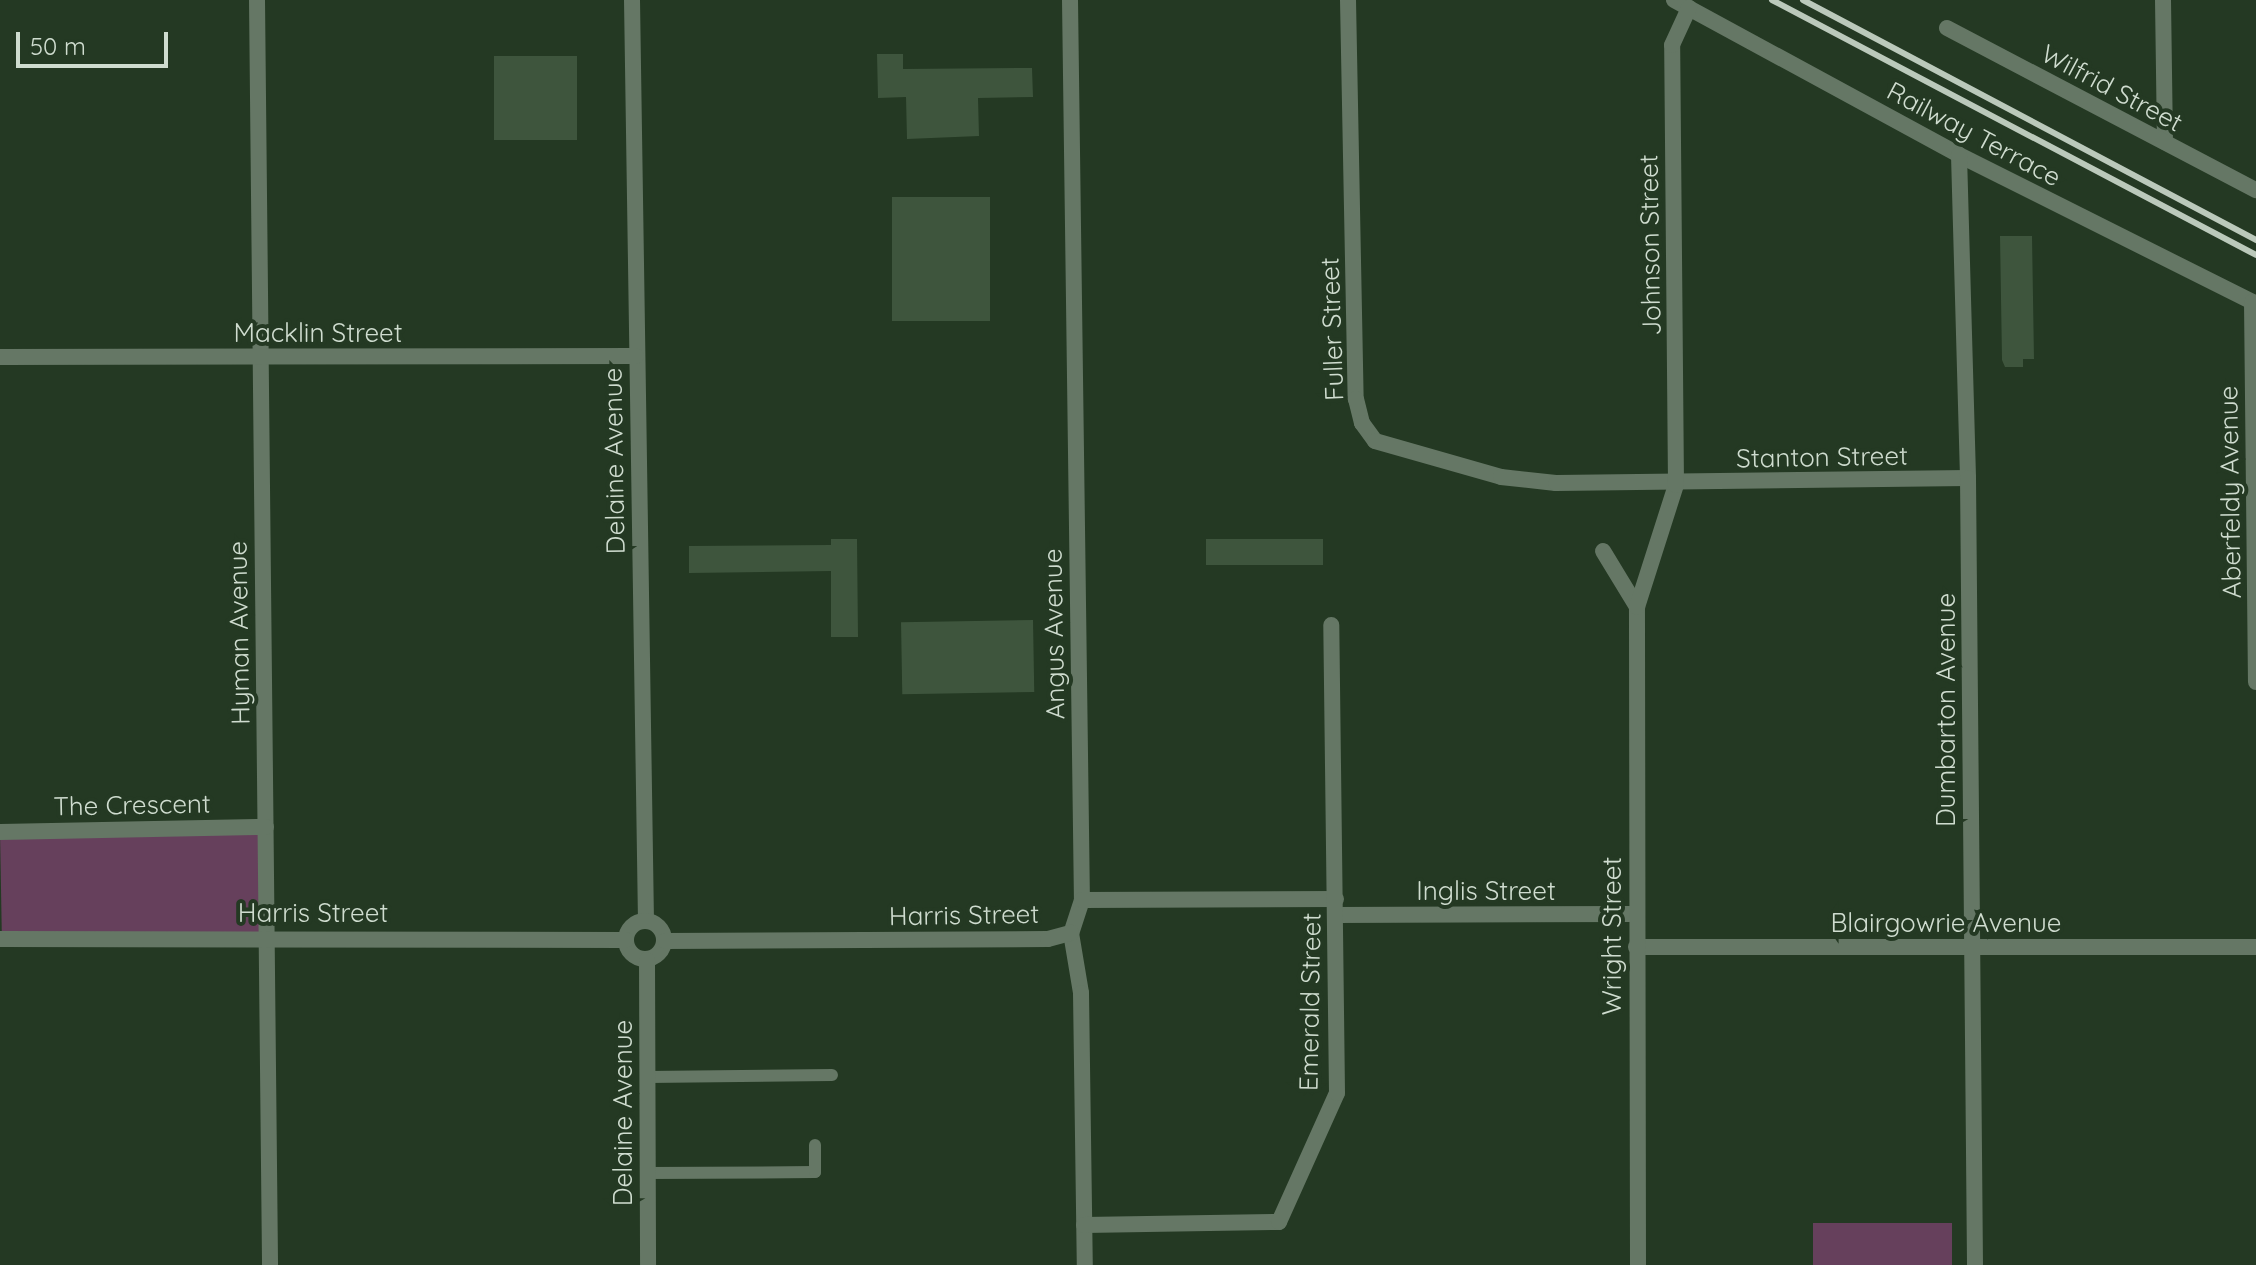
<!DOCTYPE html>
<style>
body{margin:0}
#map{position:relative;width:2256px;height:1265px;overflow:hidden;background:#243923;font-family:Quicksand,sans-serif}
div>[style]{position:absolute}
.green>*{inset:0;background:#66405c;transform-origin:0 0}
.building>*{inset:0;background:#3e553d;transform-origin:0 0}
.lane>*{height:12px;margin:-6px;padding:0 6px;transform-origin:6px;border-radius:6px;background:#657765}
.street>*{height:16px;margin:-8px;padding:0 8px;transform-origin:8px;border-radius:8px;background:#657765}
.street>.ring{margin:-8px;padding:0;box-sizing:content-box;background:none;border:16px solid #657765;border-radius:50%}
.rail>*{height:6px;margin:-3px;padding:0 3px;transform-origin:3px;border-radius:3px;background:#bbc9bb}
span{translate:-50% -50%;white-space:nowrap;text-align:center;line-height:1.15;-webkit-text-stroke:8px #243923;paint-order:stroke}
.street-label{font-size:26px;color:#cfdccf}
.scale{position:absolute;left:16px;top:32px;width:152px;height:36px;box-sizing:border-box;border:4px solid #cfdccf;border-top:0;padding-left:10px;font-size:24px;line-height:28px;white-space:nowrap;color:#cfdccf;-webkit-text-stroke:6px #243923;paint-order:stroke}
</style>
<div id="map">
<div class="green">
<div style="left:268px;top:828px;width:107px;height:268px;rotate:89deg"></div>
<div style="left:1952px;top:1223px;width:42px;height:139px;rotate:90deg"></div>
</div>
<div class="building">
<div style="clip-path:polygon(877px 54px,903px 54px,903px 69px,1032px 68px,1033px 97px,978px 98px,979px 136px,907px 139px,906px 97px,878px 98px)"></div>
<div style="left:494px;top:56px;width:83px;height:84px"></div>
<div style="left:990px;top:197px;width:124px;height:98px;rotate:90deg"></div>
<div style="clip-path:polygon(2000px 236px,2032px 236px,2034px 359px,2023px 359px,2023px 367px,2005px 367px,2002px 360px)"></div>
<div style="clip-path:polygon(831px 539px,857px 539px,858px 637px,831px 637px,831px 571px,689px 573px,689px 546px,831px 545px)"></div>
<div style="left:1323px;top:539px;width:26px;height:117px;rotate:90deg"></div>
<div style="left:1033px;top:620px;width:72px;height:132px;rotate:89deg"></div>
</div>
<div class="lane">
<div style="left:647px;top:1077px;width:185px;rotate:-0.6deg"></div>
<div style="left:647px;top:1173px;width:168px;rotate:-0.3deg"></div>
<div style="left:815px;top:1172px;width:27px;rotate:-90deg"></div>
</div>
<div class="street">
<div style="left:257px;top:0;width:1265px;rotate:89.41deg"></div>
<div style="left:632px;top:0;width:921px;rotate:89.13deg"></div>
<div style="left:1070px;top:0;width:900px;rotate:89.24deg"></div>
<div style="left:1082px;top:900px;width:35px;rotate:108deg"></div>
<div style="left:1071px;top:933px;width:61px;rotate:80.5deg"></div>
<div style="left:1081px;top:993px;width:272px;rotate:89.2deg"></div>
<div style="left:1348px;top:0;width:399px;rotate:88.9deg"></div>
<div style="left:1356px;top:399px;width:25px;rotate:76deg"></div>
<div style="left:1362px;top:423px;width:22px;rotate:54deg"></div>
<div style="left:1375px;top:441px;width:131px;rotate:15.9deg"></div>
<div style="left:1501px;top:477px;width:55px;rotate:6.2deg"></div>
<div style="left:1556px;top:483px;width:412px;rotate:-0.7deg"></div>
<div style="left:1674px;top:0;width:324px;rotate:28.5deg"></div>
<div style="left:1959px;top:155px;width:332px;rotate:26.6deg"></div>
<div style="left:2163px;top:0;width:142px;rotate:89.2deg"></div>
<div style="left:1947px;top:28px;width:349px;rotate:27.7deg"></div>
<div style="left:1959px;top:155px;width:323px;rotate:88.4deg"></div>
<div style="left:1968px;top:478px;width:787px;rotate:89.49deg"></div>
<div style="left:2252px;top:302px;width:380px;rotate:89.4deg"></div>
<div style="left:0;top:357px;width:636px;rotate:-0.09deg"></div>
<div style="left:1603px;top:551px;width:66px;rotate:58.7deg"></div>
<div style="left:0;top:832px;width:266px;rotate:-1.1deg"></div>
<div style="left:1082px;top:900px;width:254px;rotate:-0.2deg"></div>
<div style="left:1336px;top:915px;width:299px;rotate:-0.2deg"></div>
<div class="ring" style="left:626px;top:921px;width:22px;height:22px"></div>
<div style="left:0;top:939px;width:626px;rotate:0.09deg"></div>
<div style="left:665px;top:941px;width:383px;rotate:-0.3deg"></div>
<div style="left:1048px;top:939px;width:24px;rotate:-15deg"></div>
<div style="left:1636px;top:947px;width:620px"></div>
<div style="left:647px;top:960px;width:305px;rotate:89.8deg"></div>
<div style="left:1084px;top:1225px;width:195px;rotate:-0.9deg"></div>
<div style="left:1279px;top:1222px;width:141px;rotate:-65.8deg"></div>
<div style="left:1337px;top:1093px;width:468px;rotate:-90.7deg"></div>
<div style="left:1638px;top:1265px;width:658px;rotate:-90.09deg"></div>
<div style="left:1637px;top:607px;width:128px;rotate:-72.3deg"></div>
<div style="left:1676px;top:485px;width:440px;rotate:-90.5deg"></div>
<div style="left:1672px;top:45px;width:41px;rotate:-65.3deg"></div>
</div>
<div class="rail">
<div style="left:1772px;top:0;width:547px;rotate:27.78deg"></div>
<div style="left:1803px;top:0;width:513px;rotate:27.91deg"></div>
</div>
<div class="street-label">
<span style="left:2112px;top:88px;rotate:28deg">Wilfrid Street</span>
<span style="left:1974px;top:134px;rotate:28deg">Railway Terrace</span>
<span style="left:1650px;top:245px;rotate:-91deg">Johnson Street</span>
<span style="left:1332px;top:329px;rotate:-92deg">Fuller Street</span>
<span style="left:318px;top:333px">Macklin Street</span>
<span style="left:1822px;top:457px;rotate:-1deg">Stanton Street</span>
<span style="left:614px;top:461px;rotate:-91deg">Delaine Avenue</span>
<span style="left:2230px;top:492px;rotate:-91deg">Aberfeldy Avenue</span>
<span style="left:239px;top:633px;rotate:-91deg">Hyman Avenue</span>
<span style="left:1054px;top:634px;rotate:-91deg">Angus Avenue</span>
<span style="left:1946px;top:710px;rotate:-90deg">Dumbarton Avenue</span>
<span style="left:132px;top:805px;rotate:-1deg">The Crescent</span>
<span style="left:1486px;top:891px">Inglis Street</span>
<span style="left:313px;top:913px">Harris Street</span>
<span style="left:964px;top:915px;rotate:-1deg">Harris Street</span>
<span style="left:1946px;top:923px">Blairgowrie Avenue</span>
<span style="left:1612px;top:936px;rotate:-90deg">Wright Street</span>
<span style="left:1310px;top:1002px;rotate:-89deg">Emerald Street</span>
<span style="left:623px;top:1113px;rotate:-90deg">Delaine Avenue</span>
</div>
<div class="scale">50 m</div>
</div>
